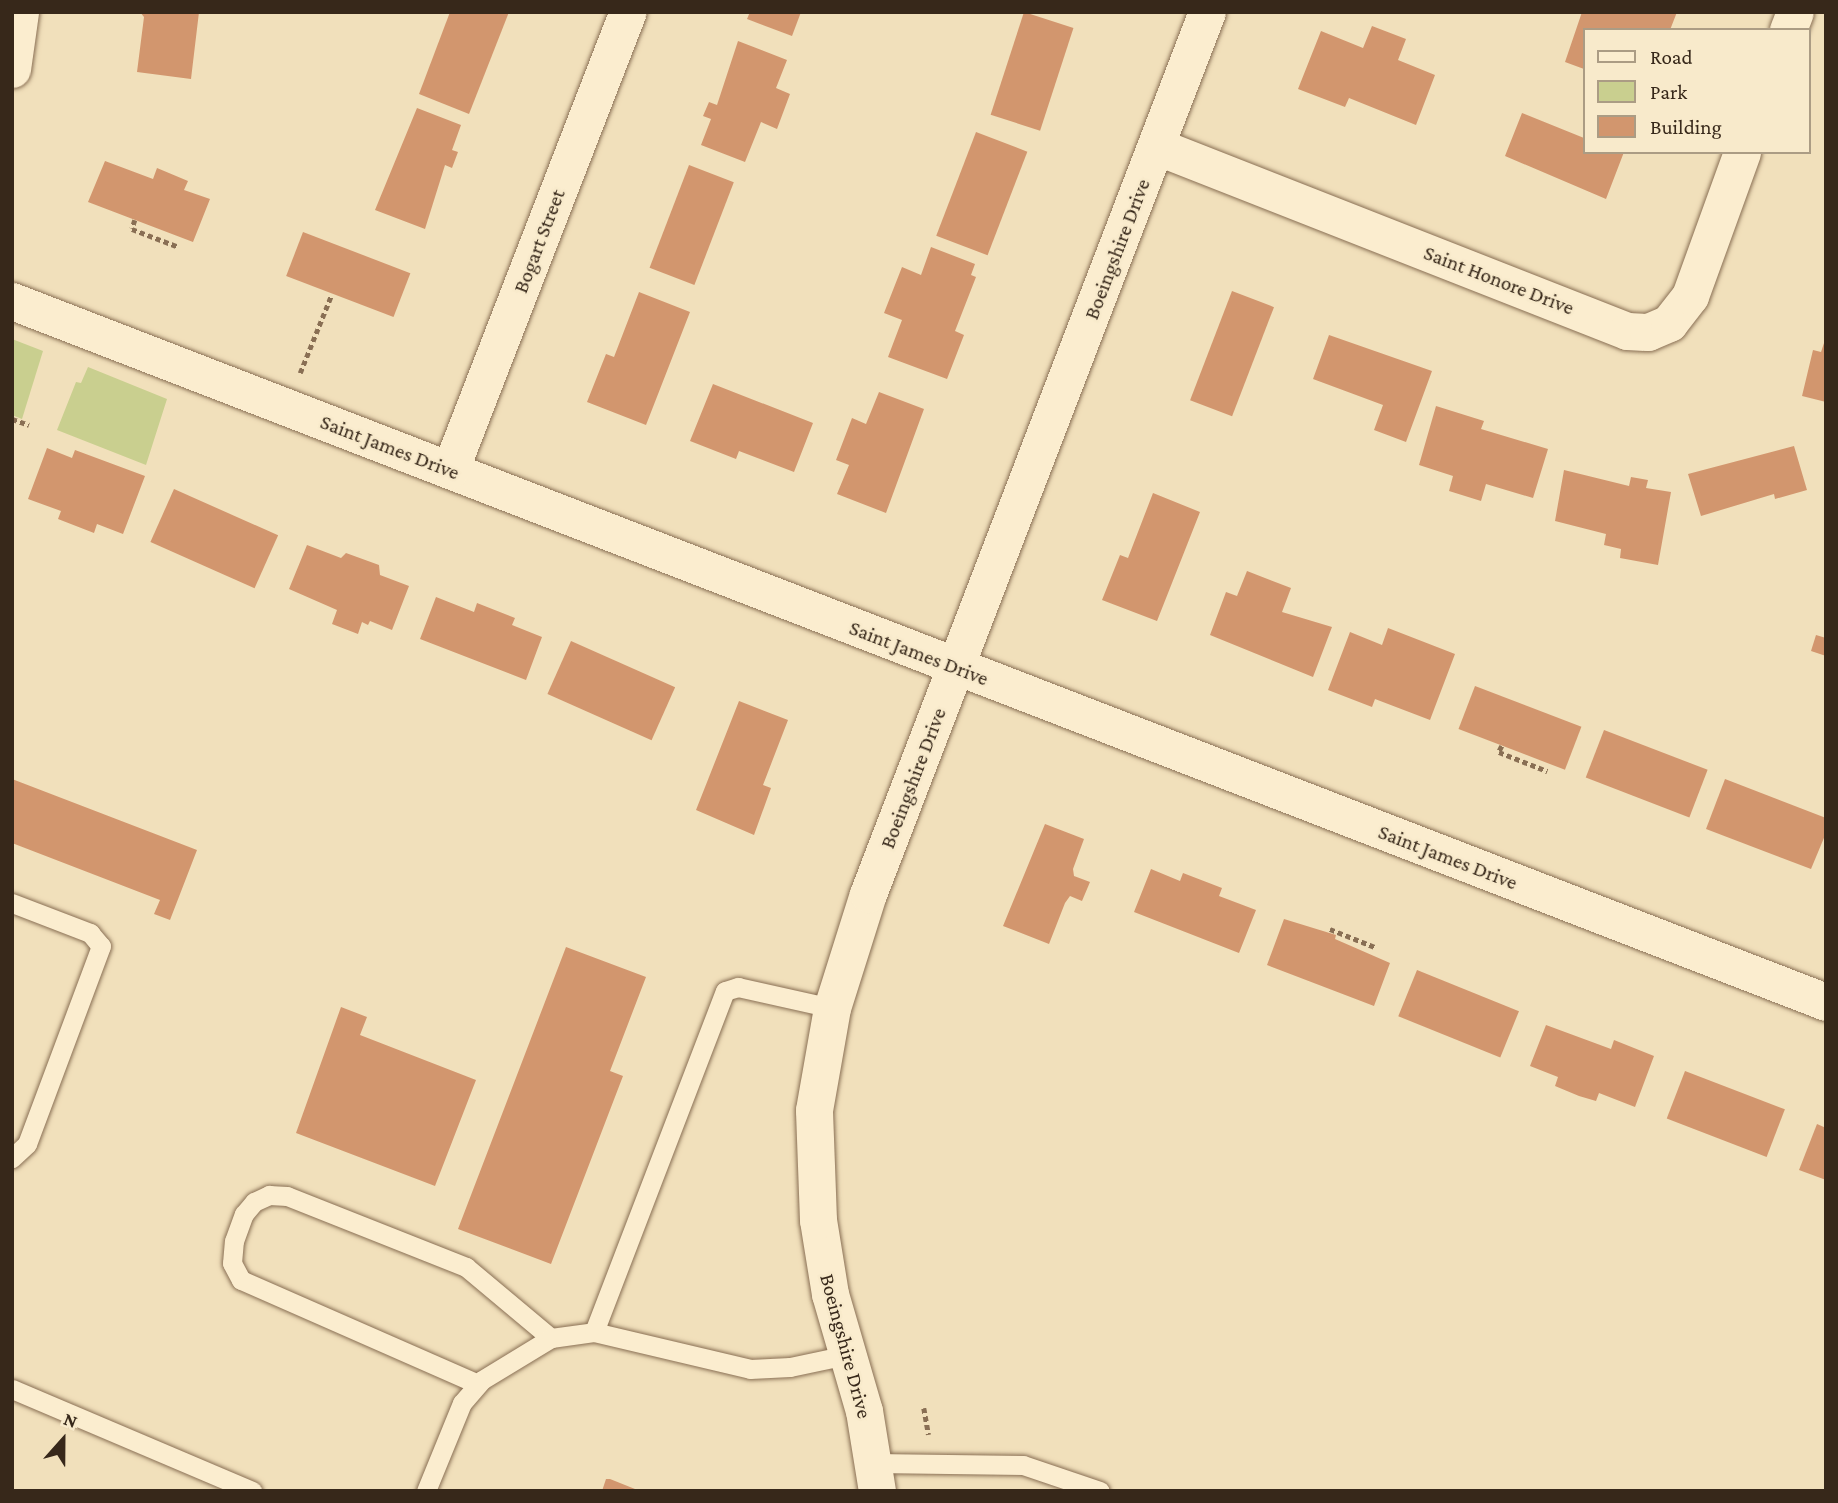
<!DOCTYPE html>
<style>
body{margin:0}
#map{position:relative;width:1838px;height:1503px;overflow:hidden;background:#f1e0bb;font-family:"Crimson Pro",serif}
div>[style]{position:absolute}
.green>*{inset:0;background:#c9cf8f}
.building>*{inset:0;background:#d2966e;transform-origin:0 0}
.path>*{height:4.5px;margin-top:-2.25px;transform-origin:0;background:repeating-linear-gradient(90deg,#896f54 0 5px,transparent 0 8.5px)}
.roads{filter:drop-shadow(0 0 2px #896f54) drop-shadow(0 0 2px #896f54)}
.lane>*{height:19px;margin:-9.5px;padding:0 9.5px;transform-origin:9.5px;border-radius:9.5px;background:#fbedcf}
.street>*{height:37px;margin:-18.5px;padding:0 18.5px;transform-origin:18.5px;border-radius:18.5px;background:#fbedcf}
span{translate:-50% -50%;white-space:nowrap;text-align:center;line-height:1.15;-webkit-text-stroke:5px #f8eacb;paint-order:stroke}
.street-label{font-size:21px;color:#37281a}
.frame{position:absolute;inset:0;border:14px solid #37281a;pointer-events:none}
.legend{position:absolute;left:1583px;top:28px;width:228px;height:126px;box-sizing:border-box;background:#f8eacb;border:2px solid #ab9c84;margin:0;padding:9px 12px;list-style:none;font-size:21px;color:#37281a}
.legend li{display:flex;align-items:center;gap:14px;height:35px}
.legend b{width:35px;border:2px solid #ab9c84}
.north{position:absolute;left:28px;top:1405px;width:70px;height:70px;-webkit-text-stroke:5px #f8eacb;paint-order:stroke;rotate:21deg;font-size:19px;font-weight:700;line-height:28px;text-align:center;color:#37281a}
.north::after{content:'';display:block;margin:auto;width:24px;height:32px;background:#37281a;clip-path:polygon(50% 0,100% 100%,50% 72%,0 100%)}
</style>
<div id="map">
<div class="green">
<div style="clip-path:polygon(12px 339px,43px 351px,22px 419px,12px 415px)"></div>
<div style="clip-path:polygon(88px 367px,167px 399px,146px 465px,57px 430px,76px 382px,81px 383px)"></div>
</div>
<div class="building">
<div style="clip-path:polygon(140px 12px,199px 12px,191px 79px,137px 72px,144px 17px)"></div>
<div style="clip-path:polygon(450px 12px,509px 12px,469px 114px,419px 94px)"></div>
<div style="clip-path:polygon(750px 12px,801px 12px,792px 36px,747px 19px)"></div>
<div style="left:1024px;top:12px;width:52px;height:108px;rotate:18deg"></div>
<div style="clip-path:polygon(1582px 12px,1677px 12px,1670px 30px,1584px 30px,1584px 69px,1565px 62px)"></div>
<div style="clip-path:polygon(1372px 26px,1406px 39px,1398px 60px,1435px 75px,1416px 125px,1349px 98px,1345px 107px,1298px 89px,1321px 31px,1363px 48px)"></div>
<div style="clip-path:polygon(738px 41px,787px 60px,776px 88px,790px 94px,777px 129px,761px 122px,745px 162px,701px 145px,711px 119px,703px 116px,709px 102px,717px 105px)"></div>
<div style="clip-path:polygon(417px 108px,461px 125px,452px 150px,458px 152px,452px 168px,445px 165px,425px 229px,375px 210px)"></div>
<div style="clip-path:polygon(1522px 113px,1584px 138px,1584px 152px,1624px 152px,1606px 199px,1505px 156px)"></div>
<div style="left:976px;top:132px;width:55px;height:111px;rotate:21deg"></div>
<div style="clip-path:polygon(105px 161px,153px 179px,157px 168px,188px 181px,184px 190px,210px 199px,193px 242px,88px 202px)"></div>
<div style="left:689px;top:165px;width:48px;height:110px;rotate:21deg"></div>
<div style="left:303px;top:232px;width:115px;height:47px;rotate:21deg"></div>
<div style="clip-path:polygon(931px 247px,975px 264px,971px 275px,976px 277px,955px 331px,964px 335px,947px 379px,888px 357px,902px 320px,884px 313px,902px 267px,921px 275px)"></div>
<div style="left:1232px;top:291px;width:45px;height:117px;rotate:21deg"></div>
<div style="clip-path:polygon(639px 292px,690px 312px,646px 425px,587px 402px,606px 354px,614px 357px)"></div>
<div style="clip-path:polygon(1329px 335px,1432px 371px,1406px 442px,1374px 430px,1383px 405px,1313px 379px)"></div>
<div style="clip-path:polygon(1826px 337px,1826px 402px,1802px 396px,1813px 350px,1821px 352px)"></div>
<div style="clip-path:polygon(713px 384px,813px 423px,794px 472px,739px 451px,736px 459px,690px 441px)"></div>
<div style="clip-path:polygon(879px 392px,924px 409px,886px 513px,837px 494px,849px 465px,836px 460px,852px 418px,866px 424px)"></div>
<div style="clip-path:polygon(1436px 406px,1484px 421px,1481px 429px,1548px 449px,1533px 498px,1486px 484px,1481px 501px,1449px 491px,1453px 476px,1419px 465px)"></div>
<div style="clip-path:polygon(1794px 446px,1807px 490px,1775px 499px,1774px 494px,1701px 516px,1688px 474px)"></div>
<div style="clip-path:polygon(47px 448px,72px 458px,75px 450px,145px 476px,123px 534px,97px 524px,94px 533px,58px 519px,61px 511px,28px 499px)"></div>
<div style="clip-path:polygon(1564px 470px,1629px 486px,1631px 477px,1648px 480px,1646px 488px,1671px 492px,1658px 565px,1620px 558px,1621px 549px,1604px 545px,1606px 534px,1555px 521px)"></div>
<div style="left:174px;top:489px;width:114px;height:58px;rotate:24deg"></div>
<div style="clip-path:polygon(1153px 493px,1200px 512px,1157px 621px,1102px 600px,1120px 555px,1128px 558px)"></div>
<div style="clip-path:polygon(307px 545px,341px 558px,346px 553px,379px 565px,380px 575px,409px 586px,392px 630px,370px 621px,368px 625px,362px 622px,358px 634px,332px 624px,337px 610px,289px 589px)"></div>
<div style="clip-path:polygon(1247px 571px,1291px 588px,1282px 612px,1332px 627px,1313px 677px,1210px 635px,1226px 592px,1237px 596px)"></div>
<div style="clip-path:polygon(436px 597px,474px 612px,477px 603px,515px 618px,512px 625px,542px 637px,526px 680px,420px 639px)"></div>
<div style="clip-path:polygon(1388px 628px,1455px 654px,1430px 720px,1375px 699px,1372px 707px,1328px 690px,1350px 632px,1382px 645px)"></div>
<div style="clip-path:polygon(1816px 635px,1826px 638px,1826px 656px,1811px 651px)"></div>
<div style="left:571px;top:641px;width:114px;height:58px;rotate:24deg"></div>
<div style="left:1475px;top:686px;width:114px;height:46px;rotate:21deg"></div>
<div style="clip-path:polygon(739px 701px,788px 720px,763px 785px,771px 788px,754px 835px,696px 810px)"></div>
<div style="left:1604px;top:730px;width:111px;height:51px;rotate:21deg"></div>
<div style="clip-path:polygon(12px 779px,197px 850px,170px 920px,154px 914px,160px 900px,12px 843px)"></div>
<div style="clip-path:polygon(1725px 779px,1826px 818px,1826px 833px,1811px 869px,1706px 829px)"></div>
<div style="clip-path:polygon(1045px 824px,1084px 839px,1073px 869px,1074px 876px,1090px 882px,1082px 901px,1070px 896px,1065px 903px,1049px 944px,1003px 926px)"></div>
<div style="clip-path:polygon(1151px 869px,1180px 881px,1183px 873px,1222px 888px,1219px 896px,1256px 910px,1239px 953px,1134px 912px)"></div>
<div style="clip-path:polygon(1284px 919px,1336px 935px,1335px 939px,1390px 963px,1374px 1006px,1267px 965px)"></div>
<div style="clip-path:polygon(566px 947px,646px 977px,610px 1071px,623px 1076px,551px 1264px,458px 1229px)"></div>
<div style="left:1417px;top:970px;width:110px;height:50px;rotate:22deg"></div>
<div style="clip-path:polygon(341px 1007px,367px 1017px,360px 1035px,476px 1080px,435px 1186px,296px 1133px)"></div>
<div style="clip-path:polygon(1546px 1025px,1611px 1049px,1614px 1040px,1654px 1056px,1635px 1107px,1599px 1093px,1596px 1101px,1579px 1096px,1555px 1086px,1558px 1077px,1530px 1066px)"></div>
<div style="left:1685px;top:1071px;width:107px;height:51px;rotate:21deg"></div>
<div style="clip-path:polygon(1817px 1124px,1826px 1128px,1826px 1180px,1799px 1170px)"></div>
<div style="clip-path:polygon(606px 1479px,610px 1479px,640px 1491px,602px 1491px)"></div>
</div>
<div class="path">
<div style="left:135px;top:220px;width:9px;rotate:108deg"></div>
<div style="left:132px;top:229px;width:50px;rotate:21deg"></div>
<div style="left:300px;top:373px;width:83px;rotate:-68.1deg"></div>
<div style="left:12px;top:419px;width:18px;rotate:19deg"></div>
<div style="left:1502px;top:746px;width:7px;rotate:117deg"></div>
<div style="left:1499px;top:752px;width:52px;rotate:21.6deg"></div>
<div style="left:1330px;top:929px;width:48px;rotate:21.8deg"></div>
<div style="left:924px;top:1408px;width:27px;rotate:80deg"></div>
</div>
<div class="roads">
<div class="lane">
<div style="left:12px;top:903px;width:84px;rotate:21deg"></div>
<div style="left:90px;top:933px;width:17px;rotate:50deg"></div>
<div style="left:101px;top:946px;width:211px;rotate:110.5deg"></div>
<div style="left:27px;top:1144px;width:21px;rotate:137deg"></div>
<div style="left:594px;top:1332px;width:365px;rotate:-69deg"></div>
<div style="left:725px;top:991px;width:14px;rotate:-17deg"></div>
<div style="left:738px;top:987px;width:96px;rotate:12.6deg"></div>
<div style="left:478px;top:1384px;width:259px;rotate:-156.3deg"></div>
<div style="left:241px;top:1280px;width:19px;rotate:-118deg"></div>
<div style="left:232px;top:1263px;width:22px;rotate:-85deg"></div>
<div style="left:234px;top:1241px;width:29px;rotate:-70deg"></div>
<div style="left:244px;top:1214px;width:16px;rotate:-50deg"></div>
<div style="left:254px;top:1202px;width:17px;rotate:-25deg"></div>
<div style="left:269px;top:1195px;width:18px;rotate:3deg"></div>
<div style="left:287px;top:1196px;width:193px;rotate:21.6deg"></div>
<div style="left:466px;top:1267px;width:111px;rotate:39.9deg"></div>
<div style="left:12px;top:1389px;width:261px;rotate:23deg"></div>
<div style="left:874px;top:1463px;width:149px;rotate:0.8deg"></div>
<div style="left:1023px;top:1465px;width:81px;rotate:18.7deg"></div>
<div style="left:426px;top:1491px;width:95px;rotate:-67.8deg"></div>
<div style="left:462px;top:1403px;width:30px;rotate:-49deg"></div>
<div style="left:482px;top:1380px;width:81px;rotate:-31.3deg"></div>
<div style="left:551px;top:1338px;width:43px;rotate:-7.9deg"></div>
<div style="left:594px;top:1332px;width:160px;rotate:13.3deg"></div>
<div style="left:750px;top:1369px;width:40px;rotate:-2.9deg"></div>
<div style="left:790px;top:1367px;width:58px;rotate:-11.9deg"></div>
</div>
<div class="street">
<div style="left:1788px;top:30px;width:19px;rotate:-69deg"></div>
<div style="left:12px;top:69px;width:58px;rotate:-82deg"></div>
<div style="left:1156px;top:146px;width:506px;rotate:21.44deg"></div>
<div style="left:1627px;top:331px;width:21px;rotate:3deg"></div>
<div style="left:1648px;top:332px;width:23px;rotate:-23deg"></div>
<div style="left:1669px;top:323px;width:34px;rotate:-52deg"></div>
<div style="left:1690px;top:296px;width:153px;rotate:-70.1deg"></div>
<div style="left:12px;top:301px;width:1945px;rotate:21.13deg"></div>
<div style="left:450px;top:470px;width:491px;rotate:-68.8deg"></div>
<div style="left:877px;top:1491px;width:81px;rotate:-99.2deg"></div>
<div style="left:864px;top:1411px;width:122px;rotate:-106.2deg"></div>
<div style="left:830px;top:1294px;width:75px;rotate:-99.2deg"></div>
<div style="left:818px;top:1220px;width:110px;rotate:-92.1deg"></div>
<div style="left:814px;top:1110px;width:104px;rotate:-80deg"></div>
<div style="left:832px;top:1008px;width:120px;rotate:-72.5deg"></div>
<div style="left:868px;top:894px;width:945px;rotate:-68.98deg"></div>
</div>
</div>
<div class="street-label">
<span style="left:539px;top:241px;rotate:-69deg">Bogart Street</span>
<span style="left:1117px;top:249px;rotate:-69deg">Boeingshire Drive</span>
<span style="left:1499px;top:280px;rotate:21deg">Saint Honore Drive</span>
<span style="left:390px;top:447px;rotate:21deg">Saint James Drive</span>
<span style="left:919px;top:653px;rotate:21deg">Saint James Drive</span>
<span style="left:913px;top:778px;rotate:-69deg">Boeingshire Drive</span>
<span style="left:1448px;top:857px;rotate:21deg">Saint James Drive</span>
<span style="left:846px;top:1346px;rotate:75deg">Boeingshire Drive</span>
</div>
<div class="frame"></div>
<ul class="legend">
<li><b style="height:9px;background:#fbedcf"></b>Road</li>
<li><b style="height:19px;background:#c9cf8f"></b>Park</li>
<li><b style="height:19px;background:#d2966e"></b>Building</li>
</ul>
<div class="north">N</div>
</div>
